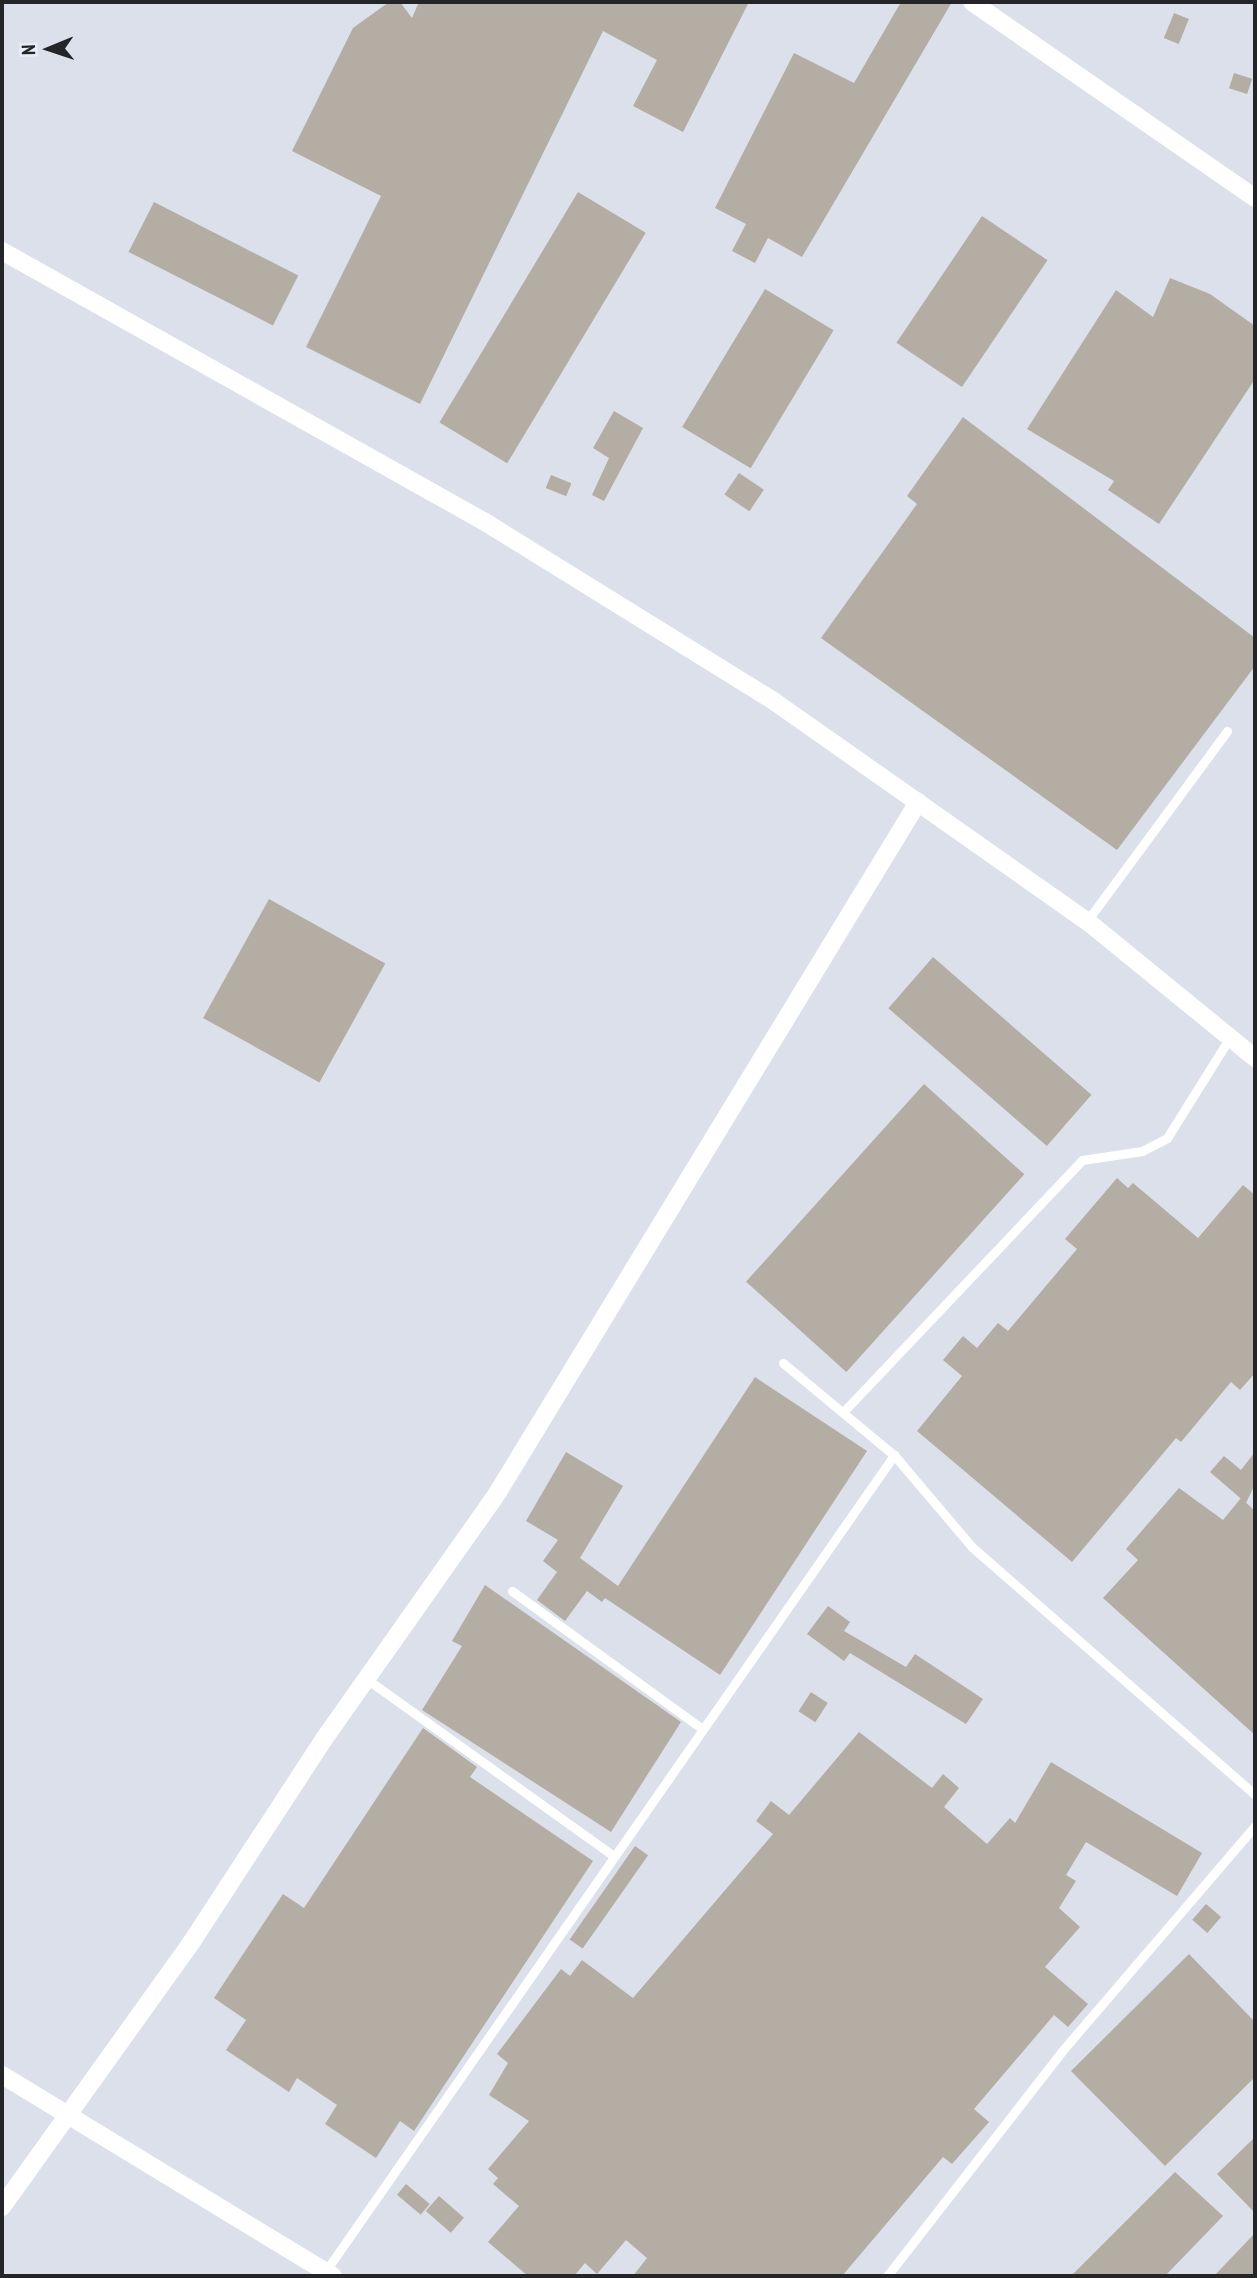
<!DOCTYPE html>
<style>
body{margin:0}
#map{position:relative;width:1257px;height:2278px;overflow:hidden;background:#dbe0ea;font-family:"PT Sans Narrow",sans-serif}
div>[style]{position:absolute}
.building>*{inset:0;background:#b3ada4;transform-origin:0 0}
.service>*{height:9px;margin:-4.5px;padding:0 4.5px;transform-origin:4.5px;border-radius:4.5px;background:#fff}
.minor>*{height:18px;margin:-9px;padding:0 9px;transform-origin:9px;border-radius:9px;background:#fff}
span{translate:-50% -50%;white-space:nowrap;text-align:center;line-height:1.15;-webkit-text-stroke:7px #e8edf7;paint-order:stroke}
.frame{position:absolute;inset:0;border:4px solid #232529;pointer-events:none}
.north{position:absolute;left:14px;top:14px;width:70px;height:70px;-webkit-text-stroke:5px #e8edf7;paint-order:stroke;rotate:268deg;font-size:19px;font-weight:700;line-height:28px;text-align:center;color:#232529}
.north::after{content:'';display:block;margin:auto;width:24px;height:32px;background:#232529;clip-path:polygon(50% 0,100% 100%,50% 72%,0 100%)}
</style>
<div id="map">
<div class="building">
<div style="clip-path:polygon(389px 2px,400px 2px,412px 18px,419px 2px,749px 2px,683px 132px,633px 106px,657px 60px,603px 31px,420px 404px,306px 347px,381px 196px,292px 151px,353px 28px)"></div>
<div style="clip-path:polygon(901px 2px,952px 2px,802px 257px,768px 238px,755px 263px,732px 251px,746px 224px,715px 208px,794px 53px,854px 83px)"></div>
<div style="left:1174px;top:13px;width:16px;height:27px;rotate:22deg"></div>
<div style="left:1234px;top:73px;width:19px;height:16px;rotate:18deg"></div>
<div style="left:578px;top:192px;width:79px;height:269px;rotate:31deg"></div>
<div style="left:154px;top:202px;width:162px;height:56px;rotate:27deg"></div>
<div style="left:982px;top:216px;width:79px;height:153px;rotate:34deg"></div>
<div style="clip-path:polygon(1170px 278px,1210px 294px,1255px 326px,1255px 379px,1159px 524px,1108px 490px,1114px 481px,1027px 429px,1116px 290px,1153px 317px)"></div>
<div style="left:765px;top:289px;width:80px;height:161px;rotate:31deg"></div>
<div style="clip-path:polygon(614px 411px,643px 428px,604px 501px,592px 495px,609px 458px,593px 448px)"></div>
<div style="clip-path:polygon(963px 417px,1255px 638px,1255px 666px,1117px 850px,821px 638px,917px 504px,907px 496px)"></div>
<div style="left:739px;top:473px;width:30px;height:26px;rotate:34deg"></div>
<div style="left:551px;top:475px;width:22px;height:14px;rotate:22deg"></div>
<div style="left:269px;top:899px;width:133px;height:136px;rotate:29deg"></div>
<div style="left:933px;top:957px;width:210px;height:68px;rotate:41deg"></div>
<div style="left:924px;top:1084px;width:135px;height:266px;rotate:42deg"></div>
<div style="clip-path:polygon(1117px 1178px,1128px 1188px,1133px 1183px,1198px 1238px,1243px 1185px,1255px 1195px,1255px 1373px,1240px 1390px,1231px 1382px,1181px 1442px,1176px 1438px,1072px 1562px,917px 1431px,962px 1376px,943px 1360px,963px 1336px,977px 1348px,998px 1323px,1008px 1331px,1077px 1249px,1065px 1239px)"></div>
<div style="clip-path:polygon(755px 1377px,867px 1451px,720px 1675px,605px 1598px,602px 1602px,587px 1591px,565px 1621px,537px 1600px,557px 1572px,543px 1561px,558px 1540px,526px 1521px,566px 1452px,623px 1486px,580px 1558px,618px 1586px)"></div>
<div style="clip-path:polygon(1255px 1452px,1255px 1484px,1246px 1503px,1210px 1472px,1224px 1456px,1241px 1470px)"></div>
<div style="clip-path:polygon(1179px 1488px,1223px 1520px,1241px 1498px,1255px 1511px,1255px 1735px,1103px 1598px,1138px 1560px,1126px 1549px)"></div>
<div style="clip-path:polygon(485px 1585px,681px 1722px,611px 1832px,422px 1710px,462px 1646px,452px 1641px)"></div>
<div style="clip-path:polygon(828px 1606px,850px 1622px,844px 1631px,906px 1667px,915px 1654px,983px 1699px,966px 1724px,850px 1653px,844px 1661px,807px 1634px)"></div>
<div style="left:811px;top:1692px;width:20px;height:23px;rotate:33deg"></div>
<div style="clip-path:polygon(423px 1728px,477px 1767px,470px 1777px,593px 1861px,414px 2131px,400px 2121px,376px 2158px,325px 2124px,337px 2105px,297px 2078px,289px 2092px,226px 2050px,246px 2020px,214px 1998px,283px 1894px,304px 1908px)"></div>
<div style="clip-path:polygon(859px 1732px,932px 1788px,943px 1774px,959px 1788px,944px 1807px,987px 1844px,1010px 1818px,1015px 1823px,1051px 1762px,1202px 1853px,1177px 1896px,1086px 1842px,1066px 1875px,1076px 1881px,1059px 1908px,1080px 1927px,1045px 1967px,1088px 2004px,1068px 2027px,1054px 2015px,974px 2109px,989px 2122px,952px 2164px,943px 2157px,842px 2276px,633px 2276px,647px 2258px,626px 2240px,597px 2274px,585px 2263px,574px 2276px,528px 2276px,488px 2242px,519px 2206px,493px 2184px,498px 2178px,488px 2169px,529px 2121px,489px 2095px,508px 2063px,497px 2054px,561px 1969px,570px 1976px,582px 1960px,633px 1998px,773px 1834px,756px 1821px,771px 1801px,789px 1815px)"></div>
<div style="left:635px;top:1846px;width:16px;height:114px;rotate:35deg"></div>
<div style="left:1206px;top:1904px;width:20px;height:21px;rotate:41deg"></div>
<div style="clip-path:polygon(1189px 1954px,1255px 2022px,1255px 2077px,1165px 2166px,1071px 2071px)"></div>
<div style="clip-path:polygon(1255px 2137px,1255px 2213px,1217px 2174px)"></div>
<div style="clip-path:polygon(1175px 2172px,1223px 2216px,1165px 2276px,1071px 2276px)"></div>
<div style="left:406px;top:2184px;width:31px;height:14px;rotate:40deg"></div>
<div style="left:439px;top:2196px;width:33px;height:20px;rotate:41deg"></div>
<div style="clip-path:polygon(1255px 2233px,1255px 2276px,1214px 2276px)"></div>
</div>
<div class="service">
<div style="left:1087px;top:921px;width:236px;rotate:-53.6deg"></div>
<div style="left:783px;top:1363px;width:144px;rotate:39.7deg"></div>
<div style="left:894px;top:1455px;width:121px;rotate:49.7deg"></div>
<div style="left:972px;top:1547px;width:376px;rotate:41.2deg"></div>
<div style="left:845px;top:1410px;width:344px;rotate:-46.5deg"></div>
<div style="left:1082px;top:1160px;width:61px;rotate:-8.5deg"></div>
<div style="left:1142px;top:1151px;width:28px;rotate:-27deg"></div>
<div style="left:1167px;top:1138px;width:119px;rotate:-58deg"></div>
<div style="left:512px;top:1591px;width:232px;rotate:35.9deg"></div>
<div style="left:368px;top:1680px;width:302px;rotate:35.6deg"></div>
<div style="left:325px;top:2272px;width:996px;rotate:-55.14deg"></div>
<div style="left:887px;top:2276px;width:285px;rotate:-52.1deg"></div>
<div style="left:1062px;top:2051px;width:296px;rotate:-49.4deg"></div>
</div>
<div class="minor">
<div style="left:972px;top:2px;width:344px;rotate:34.7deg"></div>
<div style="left:2px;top:251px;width:554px;rotate:29.3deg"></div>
<div style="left:485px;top:522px;width:341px;rotate:31.8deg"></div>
<div style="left:775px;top:702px;width:381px;rotate:35.1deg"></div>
<div style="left:1087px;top:921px;width:217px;rotate:39.2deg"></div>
<div style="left:2px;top:2075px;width:387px;rotate:31.3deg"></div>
<div style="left:2px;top:2207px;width:325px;rotate:-54.4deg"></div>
<div style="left:191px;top:1943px;width:244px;rotate:-56.9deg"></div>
<div style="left:324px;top:1739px;width:302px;rotate:-54.8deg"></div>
<div style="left:498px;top:1492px;width:808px;rotate:-58.67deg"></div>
</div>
<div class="frame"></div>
<div class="north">N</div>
</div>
